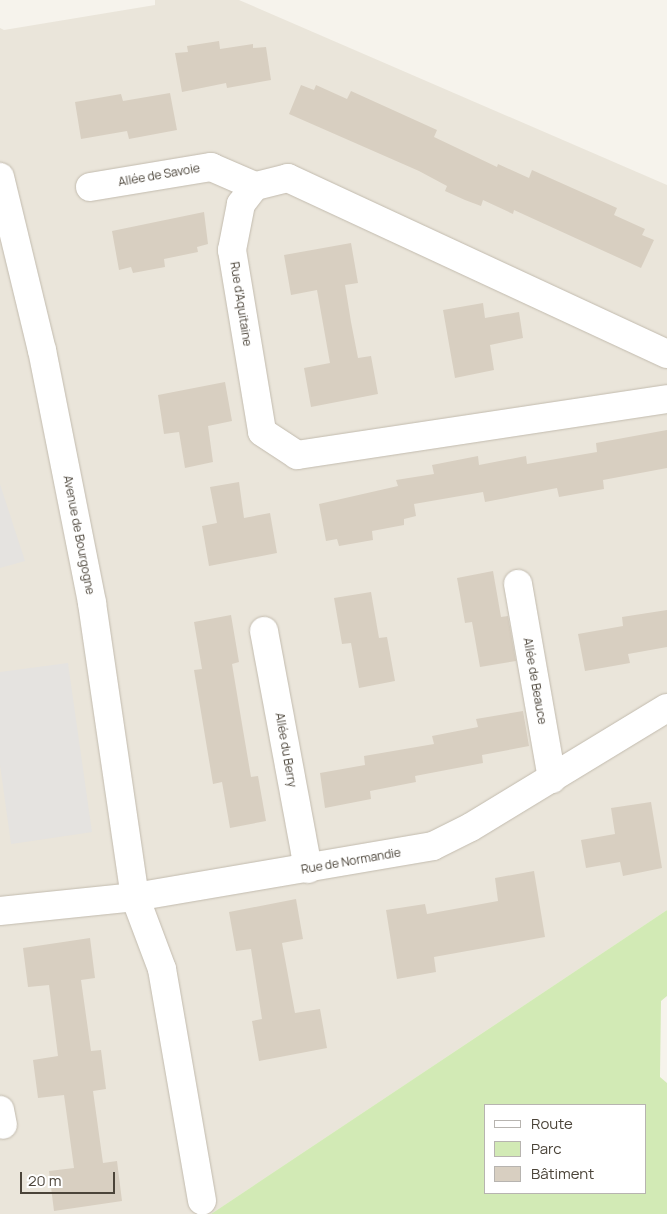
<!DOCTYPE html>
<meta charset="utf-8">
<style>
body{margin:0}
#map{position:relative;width:667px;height:1214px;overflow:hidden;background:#f6f3ec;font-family:Manrope,sans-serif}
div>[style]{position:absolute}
.residential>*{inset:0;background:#eae5da}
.green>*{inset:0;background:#d2eab5}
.parking>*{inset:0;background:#e5e3e0}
.building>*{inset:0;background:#d8cfc1}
.roads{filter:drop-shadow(0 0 1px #c2bbae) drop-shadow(0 0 1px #c2bbae)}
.minor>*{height:28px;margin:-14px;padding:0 14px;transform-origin:14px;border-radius:14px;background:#fff}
span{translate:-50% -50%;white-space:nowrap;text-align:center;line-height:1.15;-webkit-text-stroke:4.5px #fff;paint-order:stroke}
.street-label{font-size:12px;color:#4b4439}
.legend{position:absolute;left:484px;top:1104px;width:162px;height:90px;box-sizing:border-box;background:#fff;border:1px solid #b7b4b0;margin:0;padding:6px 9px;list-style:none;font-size:15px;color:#4b4439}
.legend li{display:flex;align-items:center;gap:10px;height:25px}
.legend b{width:25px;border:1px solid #b7b4b0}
.scale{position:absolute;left:20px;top:1172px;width:95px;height:22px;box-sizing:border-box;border:2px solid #4b4439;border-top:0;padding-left:6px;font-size:15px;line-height:18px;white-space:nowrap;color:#4b4439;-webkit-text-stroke:4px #fff;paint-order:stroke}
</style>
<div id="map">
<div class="residential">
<div style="clip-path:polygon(155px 0,239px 0,667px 185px,667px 910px,211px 1214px,0 1214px,0 28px,4px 30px,155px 5px)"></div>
</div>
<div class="green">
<div style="clip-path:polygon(evenodd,667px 910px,667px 996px,661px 1001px,660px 1077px,667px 1083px,667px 1214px,211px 1214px,667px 910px,486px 1105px,646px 1105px,646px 1193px,486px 1193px,486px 1105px)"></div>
</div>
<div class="parking">
<div style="clip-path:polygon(0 484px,25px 561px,0 568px)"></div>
<div style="clip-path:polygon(68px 663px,92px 832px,11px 844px,0 765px,0 672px)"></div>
</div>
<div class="building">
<div style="clip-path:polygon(219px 41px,220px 49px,253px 44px,253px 48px,266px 47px,271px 80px,227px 88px,226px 83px,182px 92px,175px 53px,188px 52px,187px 46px)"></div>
<div style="clip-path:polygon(301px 85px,314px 90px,316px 85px,347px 99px,351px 91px,437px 130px,434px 137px,497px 167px,498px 164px,529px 178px,532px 170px,617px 208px,614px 215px,645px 229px,642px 235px,654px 240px,641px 268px,514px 210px,513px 214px,483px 200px,481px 206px,465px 200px,445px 191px,447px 186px,419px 171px,289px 114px)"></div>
<div style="clip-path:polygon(170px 93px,177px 130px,129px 139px,127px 131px,81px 139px,75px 102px,121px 94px,123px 101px)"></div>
<div style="clip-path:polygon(204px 212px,208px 244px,197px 247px,198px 252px,164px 259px,165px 267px,133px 273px,131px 267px,119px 270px,112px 231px)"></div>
<div style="clip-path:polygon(351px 243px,358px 283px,345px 285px,351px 322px,358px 358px,371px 356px,378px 394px,311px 407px,304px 368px,330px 363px,317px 290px,291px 295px,284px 255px)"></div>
<div style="clip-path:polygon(483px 303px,485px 318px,519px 312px,523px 338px,490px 345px,494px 370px,455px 378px,443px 310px)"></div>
<div style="clip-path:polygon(225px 382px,232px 421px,208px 426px,213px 462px,185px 468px,179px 432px,164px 434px,158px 395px)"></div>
<div style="clip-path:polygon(667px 430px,667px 468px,603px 480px,604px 489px,559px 497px,557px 488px,485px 502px,483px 492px,414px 504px,416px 516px,404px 519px,404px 525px,372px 531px,373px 540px,339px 546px,337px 539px,326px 541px,319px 504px,398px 486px,396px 480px,434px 474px,432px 465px,478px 456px,479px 465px,526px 456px,527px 464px,597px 452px,596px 443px)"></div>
<div style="clip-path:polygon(239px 482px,244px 518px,270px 513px,277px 553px,209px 566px,202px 526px,217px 523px,210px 487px)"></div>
<div style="clip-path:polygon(493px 571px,501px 617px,508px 616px,516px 661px,480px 667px,472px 622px,465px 623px,457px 578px)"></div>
<div style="clip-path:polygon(371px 592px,379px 638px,387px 637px,395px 681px,359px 688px,351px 643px,342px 644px,334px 598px)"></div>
<div style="clip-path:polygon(667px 610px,667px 647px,628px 654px,630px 663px,585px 671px,578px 634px,623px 626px,622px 617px)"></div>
<div style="clip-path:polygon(231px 615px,239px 662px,232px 664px,243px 730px,251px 777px,258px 776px,266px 821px,230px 828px,222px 782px,213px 784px,194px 670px,202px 669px,194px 622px)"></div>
<div style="clip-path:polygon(523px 711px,529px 746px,482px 755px,483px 763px,415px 776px,416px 782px,370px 791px,371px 799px,325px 808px,320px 773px,365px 765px,364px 756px,434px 744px,432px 736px,478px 727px,476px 719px)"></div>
<div style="clip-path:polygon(651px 802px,662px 868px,623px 876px,620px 862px,586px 868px,581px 840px,615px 834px,611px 808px)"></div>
<div style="clip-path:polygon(534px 871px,545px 937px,434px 957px,436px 972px,397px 979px,386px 910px,425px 904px,427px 914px,498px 901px,495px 878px)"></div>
<div style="clip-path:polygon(296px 899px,303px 939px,282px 943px,295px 1013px,320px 1009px,327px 1048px,259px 1061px,252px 1021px,262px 1019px,251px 949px,236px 951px,229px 912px)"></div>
<div style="clip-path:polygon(90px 938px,95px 978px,81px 980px,91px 1051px,101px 1050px,106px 1089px,93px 1091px,103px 1163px,117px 1161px,122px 1201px,54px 1211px,49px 1171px,74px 1168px,64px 1095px,38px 1098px,33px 1060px,58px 1056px,49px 985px,28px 987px,23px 948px)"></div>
</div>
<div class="roads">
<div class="minor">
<div style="left:0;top:177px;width:178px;rotate:76.4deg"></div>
<div style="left:42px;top:350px;width:258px;rotate:78.8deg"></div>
<div style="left:92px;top:603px;width:297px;rotate:81.7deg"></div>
<div style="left:135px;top:897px;width:77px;rotate:69.4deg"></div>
<div style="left:162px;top:969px;width:235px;rotate:80.2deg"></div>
<div style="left:90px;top:187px;width:123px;rotate:-9.4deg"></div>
<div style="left:211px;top:167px;width:48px;rotate:23.4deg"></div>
<div style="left:667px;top:354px;width:418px;rotate:-155.1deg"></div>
<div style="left:288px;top:178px;width:34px;rotate:166deg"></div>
<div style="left:255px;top:186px;width:23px;rotate:128deg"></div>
<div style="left:241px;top:204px;width:47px;rotate:101.1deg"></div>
<div style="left:232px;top:250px;width:184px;rotate:80.6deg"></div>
<div style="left:262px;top:432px;width:42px;rotate:33.3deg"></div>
<div style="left:297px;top:455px;width:374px;rotate:-8.6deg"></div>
<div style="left:518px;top:584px;width:198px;rotate:80.1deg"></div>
<div style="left:264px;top:631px;width:242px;rotate:79.5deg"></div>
<div style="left:0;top:911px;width:136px;rotate:-5.9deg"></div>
<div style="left:135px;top:897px;width:302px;rotate:-9.7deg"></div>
<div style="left:433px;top:846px;width:42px;rotate:-26.6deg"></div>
<div style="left:471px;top:827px;width:229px;rotate:-31.3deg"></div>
<div style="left:0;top:1110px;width:15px;rotate:79deg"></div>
</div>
</div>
<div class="street-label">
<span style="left:159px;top:175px;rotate:-10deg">Allée de Savoie</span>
<span style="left:241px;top:304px;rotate:81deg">Rue d'Aquitaine</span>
<span style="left:79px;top:535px;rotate:79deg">Avenue de Bourgogne</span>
<span style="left:535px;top:681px;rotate:80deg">Allée de Beauce</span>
<span style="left:286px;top:750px;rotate:80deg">Allée du Berry</span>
<span style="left:351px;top:861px;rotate:-10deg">Rue de Normandie</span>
</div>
<ul class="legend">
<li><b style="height:6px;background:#fff"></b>Route</li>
<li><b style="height:14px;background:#d2eab5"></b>Parc</li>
<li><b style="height:14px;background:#d8cfc1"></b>Bâtiment</li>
</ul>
<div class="scale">20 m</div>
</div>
